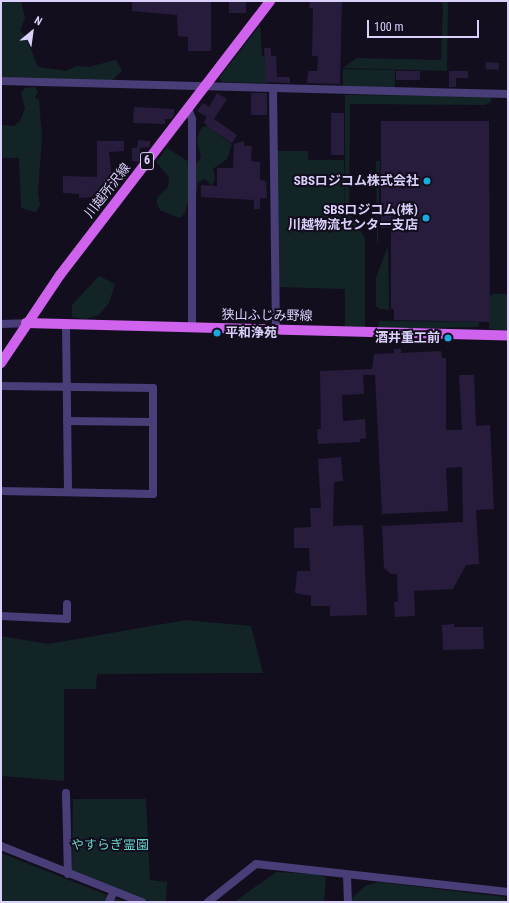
<!DOCTYPE html>
<meta charset="utf-8">
<style>
body{margin:0}
#map{position:relative;width:509px;height:903px;overflow:hidden;background:#130e1d;font-family:"Roboto Condensed","Noto Sans JP",sans-serif}
div>[style]{position:absolute}
.green>*{inset:0;background:#122426;transform-origin:0 0}
.building>*{inset:0;background:#281c3c;transform-origin:0 0}
.minor>*{height:8px;margin:-4px;padding:0 4px;transform-origin:4px;border-radius:4px;background:#493e77}
.major>*{height:10px;margin:-5px;padding:0 5px;transform-origin:5px;border-radius:5px;background:#cf63ed}
.dots>*{width:11px;height:11px;translate:-50% -50%;box-sizing:border-box;border:2px solid #130e1d;border-radius:50%}
span{translate:-50% -50%;white-space:nowrap;text-align:center;line-height:1.15;-webkit-text-stroke:4px #130e1d;paint-order:stroke}
.shield-label span{padding:1px 3px;background:#130e1d;border:1px solid;border-radius:3px;-webkit-text-stroke-width:0}
.shield-label{font-size:12px;color:#dbd0fa;font-weight:700}
.poi-label{font-size:13px;color:#dbd0fa;font-weight:700}
.right{translate:-100% -50%;text-align:right}
.left{translate:0 -50%;text-align:left}
.street-label{font-size:13px;color:#dbd0fa}
.park-label{font-size:13px;color:#65d0c6}
.frame{position:absolute;inset:0;border:2px solid #dbd0fa;pointer-events:none}
.north{position:absolute;left:12px;top:12px;width:40px;height:40px;-webkit-text-stroke:3px #130e1d;paint-order:stroke;rotate:29deg;font-size:11px;font-weight:700;line-height:16px;text-align:center;color:#dbd0fa}
.north::after{content:'';display:block;margin:auto;width:14px;height:18px;background:#dbd0fa;clip-path:polygon(50% 0,100% 100%,50% 72%,0 100%)}
.scale{position:absolute;left:367px;top:20px;width:112px;height:18px;box-sizing:border-box;border:2px solid #dbd0fa;border-top:0;padding-left:5px;font-size:12px;line-height:14px;white-space:nowrap;color:#dbd0fa;-webkit-text-stroke:3px #130e1d;paint-order:stroke}
</style>
<div id="map">
<div class="green">
<div style="clip-path:polygon(1px 1px,21px 1px,25px 18px,20px 30px,26px 37px,38px 67px,66px 71px,77px 66px,88px 67px,116px 60px,122px 71px,111px 81px,1px 79px)"></div>
<div style="clip-path:polygon(439px 1px,448px 1px,447px 71px,343px 68px,357px 58px,441px 60px,443px 4px)"></div>
<div style="clip-path:polygon(260px 25px,262px 56px,266px 57px,266px 83px,222px 82px,219px 78px)"></div>
<div style="left:343px;top:69px;width:52px;height:19px;rotate:1deg"></div>
<div style="clip-path:polygon(35px 87px,38px 92px,35px 98px,39px 100px,42px 137px,38px 192px,40px 205px,36px 212px,21px 208px,19px 158px,1px 158px,1px 125px,14px 126px,20px 121px,25px 109px,21px 93px,25px 88px)"></div>
<div style="clip-path:polygon(345px 95px,491px 96px,491px 102px,485px 105px,350px 104px,349px 212px,365px 238px,365px 327px,345px 327px,345px 289px,278px 287px,277px 151px,308px 151px,308px 160px,344px 160px,345px 217px)"></div>
<div style="clip-path:polygon(206px 126px,232px 144px,227px 159px,213px 169px,215px 178px,212px 186px,205px 179px,198px 182px,196px 198px,188px 201px,185px 213px,180px 218px,174px 216px,160px 210px,157px 204px,157px 198px,168px 187px,169px 177px,156px 162px,167px 148px,189px 162px,197px 163px,201px 158px,197px 141px,199px 133px,202px 127px)"></div>
<div style="clip-path:polygon(376px 161px,380px 161px,378px 243px,377px 243px)"></div>
<div style="clip-path:polygon(388px 246px,389px 310px,380px 309px,376px 306px,376px 277px)"></div>
<div style="clip-path:polygon(99px 276px,115px 284px,109px 303px,99px 315px,85px 319px,72px 317px,72px 305px)"></div>
<div style="clip-path:polygon(492px 294px,508px 294px,508px 331px,489px 329px,489px 298px)"></div>
<div style="clip-path:polygon(379px 321px,479px 322px,478px 327px,378px 329px)"></div>
<div style="clip-path:polygon(186px 620px,251px 626px,263px 673px,97px 674px,96px 689px,64px 689px,64px 781px,1px 776px,1px 636px,48px 644px)"></div>
<div style="clip-path:polygon(73px 799px,146px 799px,150px 880px,167px 882px,166px 902px,152px 902px,72px 871px)"></div>
<div style="clip-path:polygon(1px 853px,125px 902px,1px 902px)"></div>
<div style="clip-path:polygon(276px 872px,319px 874px,326px 878px,324px 902px,234px 902px)"></div>
<div style="clip-path:polygon(378px 882px,497px 896px,505px 897px,505px 902px,348px 902px,365px 886px)"></div>
</div>
<div class="building">
<div style="clip-path:polygon(132px 1px,211px 2px,211px 51px,188px 51px,188px 37px,178px 36px,177px 15px,132px 11px)"></div>
<div style="left:229px;top:1px;width:17px;height:12px"></div>
<div style="clip-path:polygon(310px 1px,342px 1px,340px 84px,307px 83px,308px 71px,317px 71px,318px 56px,312px 56px,313px 8px,309px 8px)"></div>
<div style="clip-path:polygon(264px 48px,271px 48px,271px 56px,276px 56px,277px 77px,290px 77px,290px 83px,266px 82px)"></div>
<div style="left:486px;top:62px;width:13px;height:7px;rotate:4deg"></div>
<div style="left:396px;top:71px;width:24px;height:9px"></div>
<div style="clip-path:polygon(449px 71px,468px 71px,468px 78px,456px 78px,456px 87px,449px 87px)"></div>
<div style="clip-path:polygon(217px 93px,227px 99px,214px 119px,237px 135px,232px 143px,209px 128px,204px 122px,207px 117px,197px 111px,203px 103px,209px 107px)"></div>
<div style="left:251px;top:93px;width:16px;height:22px"></div>
<div style="clip-path:polygon(134px 107px,174px 109px,174px 115px,171px 119px,165px 119px,165px 124px,133px 123px)"></div>
<div style="left:331px;top:113px;width:13px;height:42px"></div>
<div style="clip-path:polygon(381px 121px,489px 121px,490px 322px,394px 320px,394px 309px,391px 309px,391px 228px,381px 228px)"></div>
<div style="clip-path:polygon(138px 140px,150px 141px,150px 147px,137px 148px)"></div>
<div style="clip-path:polygon(97px 141px,124px 141px,124px 151px,109px 152px,112px 178px,119px 178px,119px 184px,111px 184px,110px 194px,105px 196px,79px 198px,79px 194px,63px 193px,63px 176px,97px 177px)"></div>
<div style="clip-path:polygon(244px 141px,244px 146px,252px 146px,251px 161px,260px 162px,260px 180px,266px 181px,267px 198px,260px 198px,260px 209px,254px 209px,254px 200px,201px 197px,201px 185px,217px 186px,217px 168px,233px 168px,234px 144px)"></div>
<div style="clip-path:polygon(132px 148px,140px 148px,139px 162px,132px 161px)"></div>
<div style="clip-path:polygon(394px 349px,401px 349px,401px 353px,441px 351px,442px 358px,446px 358px,446px 430px,462px 430px,459px 375px,474px 375px,476px 426px,490px 425px,494px 509px,476px 510px,479px 564px,466px 565px,453px 589px,414px 591px,415px 616px,395px 617px,394px 602px,398px 602px,397px 574px,391px 574px,384px 568px,382px 526px,463px 522px,462px 467px,446px 468px,448px 511px,382px 514px,375px 375px,363px 375px,364px 394px,342px 395px,343px 421px,365px 419px,366px 438px,360px 439px,360px 442px,318px 444px,317px 429px,321px 429px,320px 371px,372px 369px,374px 354px,394px 353px)"></div>
<div style="clip-path:polygon(341px 457px,343px 481px,334px 482px,333px 526px,363px 525px,367px 615px,330px 616px,330px 606px,311px 606px,311px 596px,295px 593px,297px 571px,310px 571px,309px 548px,294px 548px,294px 528px,311px 527px,310px 508px,321px 508px,318px 459px)"></div>
<div style="clip-path:polygon(454px 624px,454px 627px,483px 627px,484px 649px,443px 650px,442px 625px)"></div>
</div>
<div class="minor">
<div style="left:1px;top:81px;width:507px;rotate:1.47deg"></div>
<div style="left:273px;top:88px;width:241px;rotate:89.3deg"></div>
<div style="left:188px;top:108px;width:12px;rotate:70deg"></div>
<div style="left:192px;top:119px;width:209px;rotate:90deg"></div>
<div style="left:1px;top:324px;width:25px;rotate:-2deg"></div>
<div style="left:66px;top:325px;width:167px;rotate:89.3deg"></div>
<div style="left:1px;top:386px;width:152px;rotate:0.8deg"></div>
<div style="left:153px;top:388px;width:106px;rotate:90deg"></div>
<div style="left:153px;top:494px;width:152px;rotate:-178.9deg"></div>
<div style="left:67px;top:421px;width:85px;rotate:0.7deg"></div>
<div style="left:1px;top:616px;width:66px;rotate:2.6deg"></div>
<div style="left:67px;top:619px;width:15px;rotate:-90deg"></div>
<div style="left:66px;top:793px;width:81px;rotate:88.6deg"></div>
<div style="left:1px;top:846px;width:152px;rotate:21.7deg"></div>
<div style="left:347px;top:875px;width:27px;rotate:88deg"></div>
<div style="left:109px;top:902px;width:12px;rotate:-66deg"></div>
<div style="left:208px;top:902px;width:61px;rotate:-38.4deg"></div>
<div style="left:256px;top:864px;width:254px;rotate:6.3deg"></div>
</div>
<div class="major">
<div style="left:26px;top:323px;width:482px;rotate:1.5deg"></div>
<div style="left:1px;top:363px;width:106px;rotate:-56.2deg"></div>
<div style="left:60px;top:275px;width:345px;rotate:-52.5deg"></div>
</div>
<div class="dots">
<div style="left:427px;top:181px;background:#19aadc"></div>
<div style="left:426px;top:218px;background:#19aadc"></div>
<div style="left:217px;top:333px;background:#19aadc"></div>
<div style="left:448px;top:338px;background:#19aadc"></div>
</div>
<div class="shield-label">
<span style="left:147px;top:161px">6</span>
</div>
<div class="poi-label">
<span class="right" style="left:419px;top:181px">SBSロジコム株式会社</span>
<span class="right" style="left:418px;top:218px">SBSロジコム(株)<br>川越物流センター支店</span>
<span class="left" style="left:225px;top:333px">平和浄苑</span>
<span class="right" style="left:440px;top:338px">酒井重工前</span>
</div>
<div class="street-label">
<span style="left:108px;top:191px;rotate:-52deg">川越所沢線</span>
<span style="left:267px;top:316px;rotate:1deg">狭山ふじみ野線</span>
</div>
<div class="park-label">
<span style="left:110px;top:845px">やすらぎ霊園</span>
</div>
<div class="frame"></div>
<div class="north">N</div>
<div class="scale">100 m</div>
</div>
